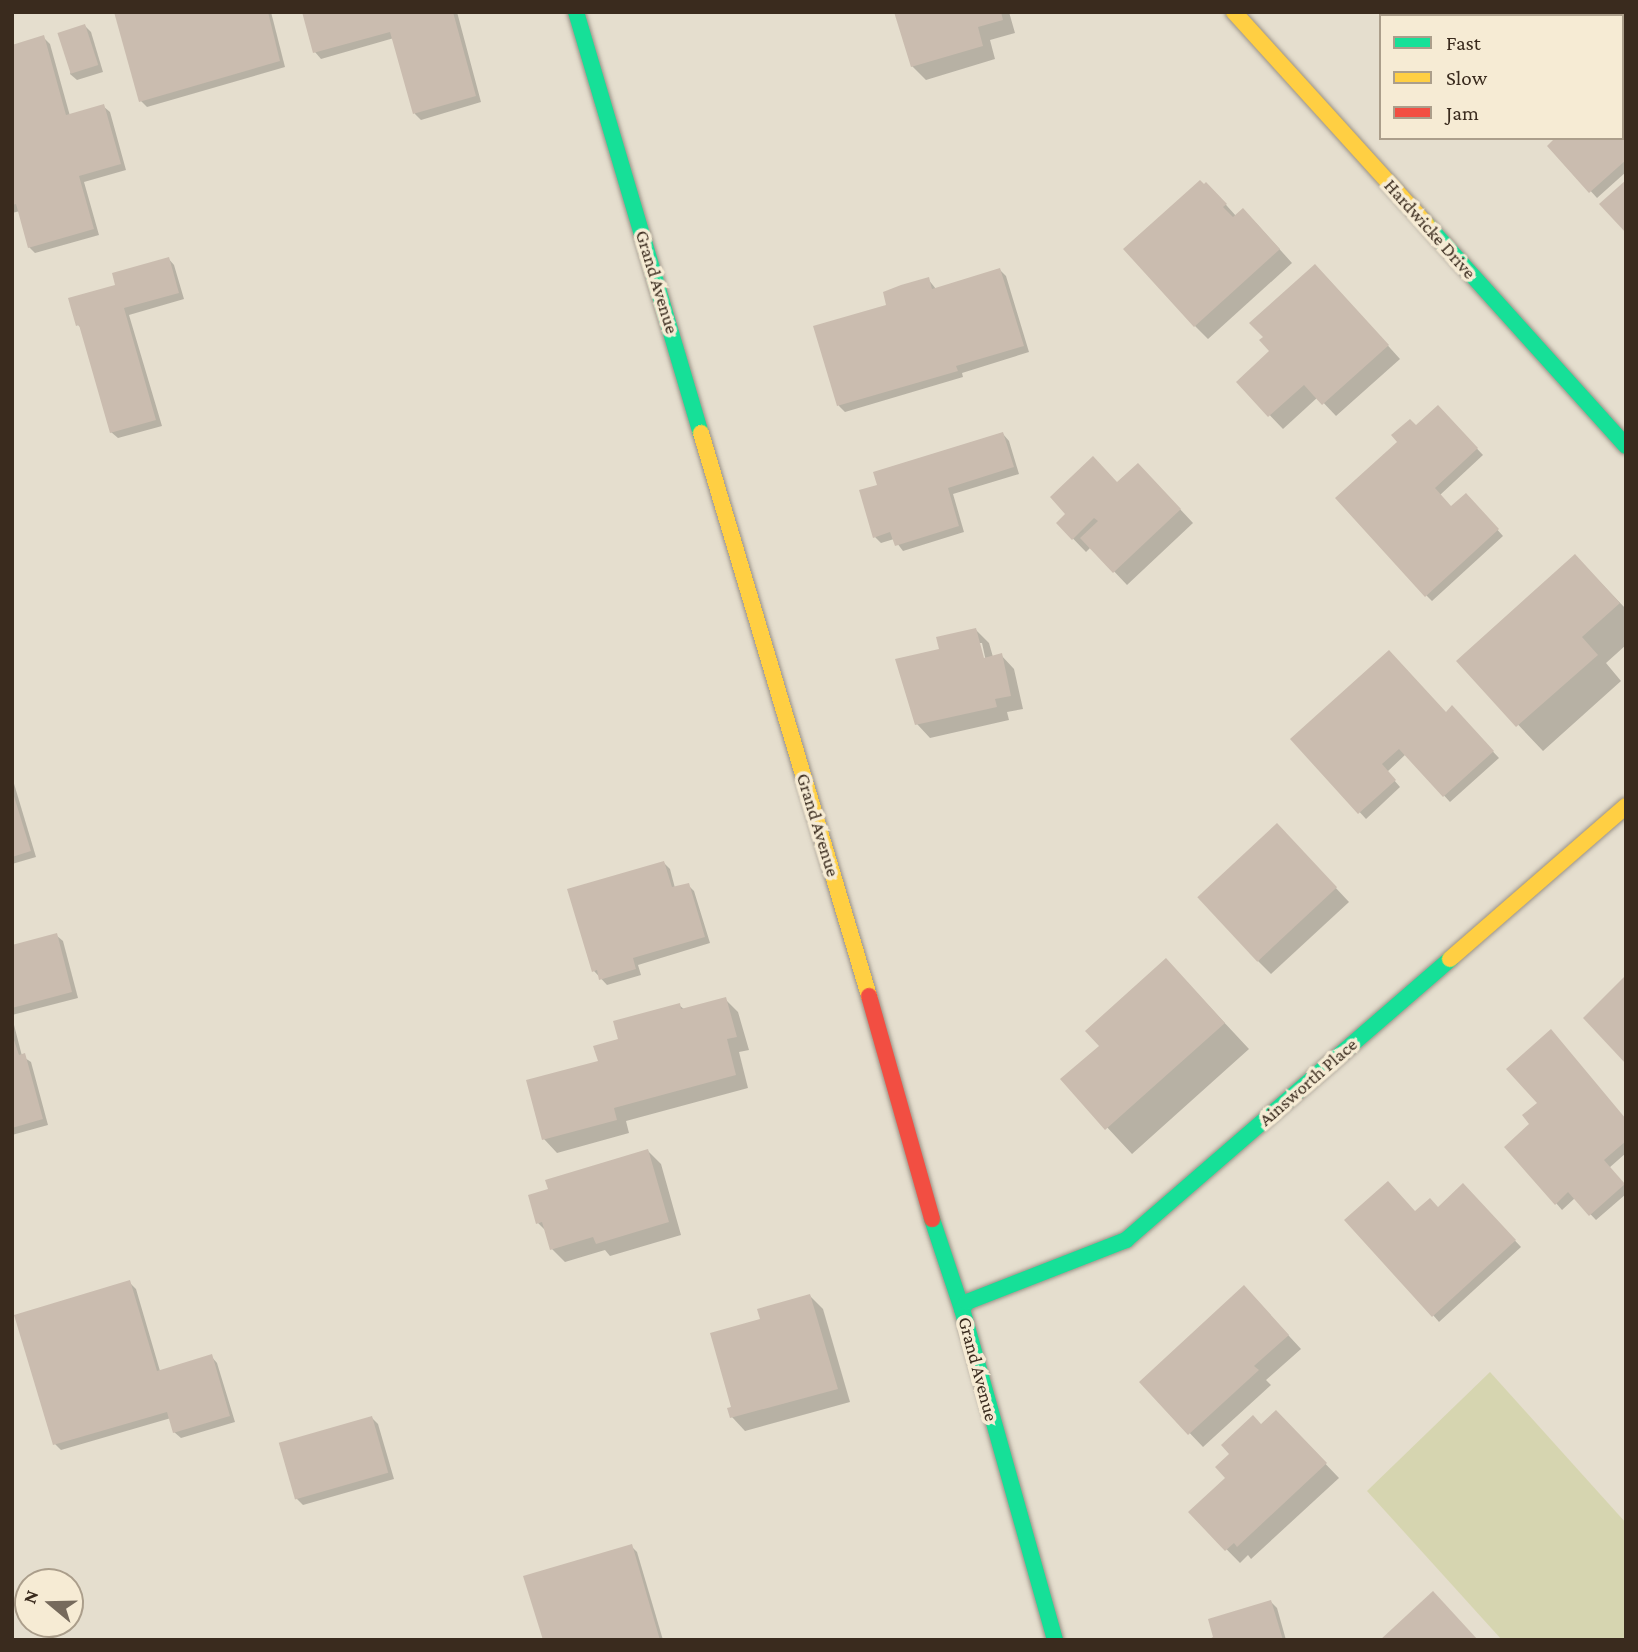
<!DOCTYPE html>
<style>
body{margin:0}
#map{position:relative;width:1638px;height:1652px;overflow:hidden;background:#e5dece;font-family:"Crimson Pro",serif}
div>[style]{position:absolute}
.green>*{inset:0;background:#d6d5b0}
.shadow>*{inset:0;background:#0003;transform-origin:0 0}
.building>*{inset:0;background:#cabcaf;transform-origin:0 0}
.roads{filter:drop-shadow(0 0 2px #9a9286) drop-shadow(0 0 2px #9a9286)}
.fast>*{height:16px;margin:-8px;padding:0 8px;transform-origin:8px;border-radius:8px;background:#16e098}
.slow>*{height:16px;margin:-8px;padding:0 8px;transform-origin:8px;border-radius:8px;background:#ffcf43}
.jam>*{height:16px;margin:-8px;padding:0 8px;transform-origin:8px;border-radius:8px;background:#f24e42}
span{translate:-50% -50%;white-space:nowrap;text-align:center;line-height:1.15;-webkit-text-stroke:7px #f6ebd4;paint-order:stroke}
.street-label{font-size:19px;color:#3a2b1e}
.frame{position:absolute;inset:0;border:14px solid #3a2b1e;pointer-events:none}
.legend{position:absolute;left:1379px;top:14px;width:245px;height:126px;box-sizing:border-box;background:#f6ebd4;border:2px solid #ab9e8b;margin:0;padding:9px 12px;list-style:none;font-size:21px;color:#3a2b1e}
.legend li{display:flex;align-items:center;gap:14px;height:35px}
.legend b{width:35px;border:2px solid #ab9e8b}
.north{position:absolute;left:14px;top:1568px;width:70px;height:70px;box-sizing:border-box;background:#f6ebd4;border:2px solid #ab9e8b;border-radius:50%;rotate:289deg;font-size:19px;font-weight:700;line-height:28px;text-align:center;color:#3a2b1e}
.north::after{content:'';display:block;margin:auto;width:24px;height:32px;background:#766a5c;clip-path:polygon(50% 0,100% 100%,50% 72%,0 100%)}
</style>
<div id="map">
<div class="green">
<div style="clip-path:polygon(1490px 1372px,1626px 1523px,1626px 1640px,1502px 1640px,1367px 1491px)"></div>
</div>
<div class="shadow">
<div style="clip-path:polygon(120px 12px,271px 12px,285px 67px,147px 107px,141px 101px)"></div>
<div style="clip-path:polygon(303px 12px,457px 12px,481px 102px,421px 120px,415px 114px,394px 38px,321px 59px,315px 52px)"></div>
<div style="clip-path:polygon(896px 12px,1009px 12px,1015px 33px,990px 40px,995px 59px,926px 80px,912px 66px)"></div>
<div style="left:1420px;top:12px;width:137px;height:5px"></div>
<div style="clip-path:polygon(1622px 19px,1626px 23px,1626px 172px,1597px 198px,1550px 146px,1622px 138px)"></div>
<div style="clip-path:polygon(85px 26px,91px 32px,103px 72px,77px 80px,70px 74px)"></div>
<div style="clip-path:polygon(43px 37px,50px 44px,70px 116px,103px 106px,110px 112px,126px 170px,84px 182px,99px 235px,35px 253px,29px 247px,20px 211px,12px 213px,12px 46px)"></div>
<div style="clip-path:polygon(1219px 197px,1236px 216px,1256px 223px,1292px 263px,1208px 339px,1195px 326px)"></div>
<div style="clip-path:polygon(168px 258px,174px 265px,184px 299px,129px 315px,162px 426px,118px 438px,111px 432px,82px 329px,78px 325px,117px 286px)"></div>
<div style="clip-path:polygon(1000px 270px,1006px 276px,1029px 352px,962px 373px,963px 377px,845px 412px,839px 406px,816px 328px,888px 306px,928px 279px,936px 289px)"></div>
<div style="clip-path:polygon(1328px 279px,1400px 359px,1336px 416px,1318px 397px,1283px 429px,1238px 382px,1271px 351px)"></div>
<div style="clip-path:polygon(1438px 407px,1483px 455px,1440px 495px,1452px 508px,1466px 495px,1503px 536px,1432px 601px,1426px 595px)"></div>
<div style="clip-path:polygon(1003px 434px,1009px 441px,1019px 474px,953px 494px,964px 532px,903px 551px,894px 539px,881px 543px,875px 537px)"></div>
<div style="clip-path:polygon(1151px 478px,1193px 523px,1127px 585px,1091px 547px,1086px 552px,1058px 523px,1118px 484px)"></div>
<div style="clip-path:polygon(1575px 556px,1626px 609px,1626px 645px,1606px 663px,1621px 681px,1543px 751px,1458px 661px)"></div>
<div style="clip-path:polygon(evenodd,976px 630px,989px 643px,993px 657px,1001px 655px,1014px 669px,1023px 709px,1007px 712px,1009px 720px,930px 738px,917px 724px,941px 651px,976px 630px,978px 643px,982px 643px,987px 666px,984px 667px,978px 643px)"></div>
<div style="clip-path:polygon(1452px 708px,1499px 758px,1450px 802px,1406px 754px,1387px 772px,1400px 787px,1366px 819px,1293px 739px,1446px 714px)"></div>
<div style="clip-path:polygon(12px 777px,36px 857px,12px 864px)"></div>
<div style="clip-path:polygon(1290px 839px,1349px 902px,1271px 974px,1258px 961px)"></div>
<div style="clip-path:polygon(664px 863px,670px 869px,675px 888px,688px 885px,694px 891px,710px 943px,638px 965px,641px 975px,607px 985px,594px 971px)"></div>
<div style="clip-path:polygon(56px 935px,63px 941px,78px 998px,12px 1015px,12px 947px)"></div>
<div style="clip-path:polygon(1166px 960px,1249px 1049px,1132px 1154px,1063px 1080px,1101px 1046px)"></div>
<div style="clip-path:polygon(725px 999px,738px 1012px,749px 1050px,739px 1052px,748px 1088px,626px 1121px,629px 1133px,557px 1153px,544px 1139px,600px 1062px,679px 1005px,685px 1010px)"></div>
<div style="clip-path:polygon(12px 1017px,22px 1056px,31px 1062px,48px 1125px,12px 1135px)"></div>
<div style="clip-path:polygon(1539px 1103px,1626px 1119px,1626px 1153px,1609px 1168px,1626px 1187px,1626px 1194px,1596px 1220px,1575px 1198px,1562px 1210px,1556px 1203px,1532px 1124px)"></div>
<div style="clip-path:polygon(648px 1151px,661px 1164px,681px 1235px,610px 1256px,605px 1250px,565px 1262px,552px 1249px,546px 1231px,538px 1223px)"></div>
<div style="clip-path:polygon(1463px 1185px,1521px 1247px,1439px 1322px,1433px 1315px,1415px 1213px,1438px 1209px)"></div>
<div style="clip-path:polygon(129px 1282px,136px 1289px,160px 1371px,211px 1356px,217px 1363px,235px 1422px,181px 1438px,174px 1432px,171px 1418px,61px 1450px,55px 1444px)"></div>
<div style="clip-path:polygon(810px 1296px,823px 1309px,850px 1402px,745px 1431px,732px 1417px,763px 1321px)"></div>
<div style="clip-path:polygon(1257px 1301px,1301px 1349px,1266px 1380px,1271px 1385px,1203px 1447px,1141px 1382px)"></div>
<div style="clip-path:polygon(1276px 1412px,1339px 1478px,1251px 1559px,1248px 1555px,1240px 1563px,1190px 1512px,1228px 1478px,1262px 1426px)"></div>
<div style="clip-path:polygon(372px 1418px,378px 1424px,394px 1479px,303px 1505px,296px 1498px)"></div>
<div style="clip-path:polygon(631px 1546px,637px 1552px,663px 1640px,545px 1640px)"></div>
<div style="clip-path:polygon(1271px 1602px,1277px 1608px,1286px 1640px,1211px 1640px)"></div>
</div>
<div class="building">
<div style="clip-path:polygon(114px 12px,268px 12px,280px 61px,139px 102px)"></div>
<div style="clip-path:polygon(302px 12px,453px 12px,476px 96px,413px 114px,390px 32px,313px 53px)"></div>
<div style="clip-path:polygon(894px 12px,1001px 12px,1003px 20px,978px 27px,983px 46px,911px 67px)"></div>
<div style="left:1418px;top:12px;width:112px;height:5px"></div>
<div style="clip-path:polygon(1592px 12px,1618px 12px,1621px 16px,1589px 16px)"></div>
<div style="clip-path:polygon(1622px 17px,1626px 21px,1626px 52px,1622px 55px,1626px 58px,1626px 160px,1589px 193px,1547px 146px,1555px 138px,1622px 138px)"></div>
<div style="left:85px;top:24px;width:43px;height:29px;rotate:72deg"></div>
<div style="clip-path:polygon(44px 35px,66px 115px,104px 104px,121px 164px,79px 176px,94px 229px,28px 248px,16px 204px,12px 205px,12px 45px)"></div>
<div style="clip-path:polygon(1200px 180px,1204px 184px,1206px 182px,1227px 204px,1223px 207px,1233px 217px,1243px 208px,1280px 249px,1194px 327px,1123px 249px)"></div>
<div style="clip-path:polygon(1626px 180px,1626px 233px,1599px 204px)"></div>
<div style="clip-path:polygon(169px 257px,179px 293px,124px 308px,156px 420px,110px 433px,79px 325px,76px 326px,68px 298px,115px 285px,112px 273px)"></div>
<div style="clip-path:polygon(1315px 264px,1389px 345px,1322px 405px,1304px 385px,1268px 417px,1236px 382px,1269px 351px,1259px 340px,1263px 337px,1249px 323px)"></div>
<div style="clip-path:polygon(1000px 268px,1024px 346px,956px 366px,958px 371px,837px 406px,813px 326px,886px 305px,883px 292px,901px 285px,929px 277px,932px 289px)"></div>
<div style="clip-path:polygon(1438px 405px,1478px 448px,1435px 488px,1451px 506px,1466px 493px,1499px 529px,1425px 597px,1335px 498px,1397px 442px,1391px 435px,1410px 419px,1416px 425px)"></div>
<div style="clip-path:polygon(1003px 432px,1014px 467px,948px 488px,959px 526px,895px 546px,890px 532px,873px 538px,859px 490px,877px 485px,873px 472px)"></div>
<div style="clip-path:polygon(1093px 456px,1117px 482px,1138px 463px,1181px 509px,1113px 573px,1080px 538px,1098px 521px,1094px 518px,1072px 540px,1056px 523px,1065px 514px,1050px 497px)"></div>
<div style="clip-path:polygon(1575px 554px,1620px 603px,1582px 637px,1598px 655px,1516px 727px,1456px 661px)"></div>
<div style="clip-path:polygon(976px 628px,984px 658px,1002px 653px,1011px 696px,995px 699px,997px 707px,915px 725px,895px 659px,939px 649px,936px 637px)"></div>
<div style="clip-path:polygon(1389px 650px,1446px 712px,1452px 705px,1494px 751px,1443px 797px,1399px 749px,1382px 764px,1396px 780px,1358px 814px,1290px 739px)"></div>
<div style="clip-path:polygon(12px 790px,31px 851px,12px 857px)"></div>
<div style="left:1277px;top:823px;width:88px;height:109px;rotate:47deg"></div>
<div style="clip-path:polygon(664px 861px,672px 887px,689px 883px,705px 937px,633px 958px,636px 969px,599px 980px,597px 970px,592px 972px,567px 889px)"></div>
<div style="clip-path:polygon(57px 933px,72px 992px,12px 1008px,12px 945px)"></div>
<div style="clip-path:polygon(1166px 958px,1225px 1023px,1105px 1130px,1060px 1079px,1099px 1046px,1085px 1031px)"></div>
<div style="clip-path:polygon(1626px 975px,1626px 1064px,1583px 1018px)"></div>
<div style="clip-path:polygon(726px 997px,737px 1037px,727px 1039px,736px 1075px,614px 1108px,617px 1120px,542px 1140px,526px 1080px,598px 1061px,593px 1046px,618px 1039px,613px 1021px,680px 1003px,681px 1009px)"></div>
<div style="clip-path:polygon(1551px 1029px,1626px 1119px,1626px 1141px,1604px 1160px,1625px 1184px,1589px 1216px,1568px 1192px,1555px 1205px,1504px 1147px,1529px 1124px,1522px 1115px,1537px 1103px,1506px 1069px)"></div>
<div style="clip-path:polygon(12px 1034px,19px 1055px,25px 1053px,43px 1119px,12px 1128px)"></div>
<div style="clip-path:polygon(648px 1149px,669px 1222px,596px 1244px,593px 1237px,550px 1250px,542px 1222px,536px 1224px,528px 1195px,548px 1189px,545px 1180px)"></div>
<div style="clip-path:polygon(1388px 1181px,1415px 1211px,1430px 1198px,1438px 1207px,1463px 1183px,1516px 1240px,1432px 1317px,1344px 1220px)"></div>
<div style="clip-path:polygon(130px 1280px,157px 1371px,212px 1354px,230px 1416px,173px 1433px,167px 1412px,53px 1445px,14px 1315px)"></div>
<div style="clip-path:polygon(1244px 1285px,1289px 1335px,1254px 1366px,1259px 1370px,1188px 1435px,1139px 1382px)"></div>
<div style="clip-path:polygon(810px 1294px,838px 1389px,730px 1418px,727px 1408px,731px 1407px,710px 1333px,760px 1319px,757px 1309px)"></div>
<div style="clip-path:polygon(1276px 1410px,1327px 1463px,1237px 1547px,1234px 1543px,1225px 1551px,1188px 1512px,1225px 1478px,1215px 1467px,1229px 1454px,1221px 1445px,1253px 1415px,1261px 1424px)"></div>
<div style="left:372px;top:1416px;width:59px;height:97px;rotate:74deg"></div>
<div style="clip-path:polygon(632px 1544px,660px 1640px,543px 1640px,523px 1576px)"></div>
<div style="clip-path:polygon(1433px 1591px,1478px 1640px,1380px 1640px)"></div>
<div style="clip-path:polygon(1271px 1600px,1283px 1640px,1208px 1640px,1213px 1637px,1208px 1619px)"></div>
</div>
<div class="roads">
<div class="fast">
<div style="left:576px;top:12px;width:439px;rotate:73.5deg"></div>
<div style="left:1427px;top:225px;width:297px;rotate:48deg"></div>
<div style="left:932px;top:1219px;width:95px;rotate:71.6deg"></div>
<div style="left:962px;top:1309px;width:344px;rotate:74.3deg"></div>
<div style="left:962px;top:1309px;width:9px;rotate:-54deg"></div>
<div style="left:967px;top:1302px;width:171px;rotate:-21.3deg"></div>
<div style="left:1126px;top:1240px;width:429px;rotate:-40.9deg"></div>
</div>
<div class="slow">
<div style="left:1234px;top:12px;width:287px;rotate:47.8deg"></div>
<div style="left:701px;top:433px;width:588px;rotate:73.38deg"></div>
<div style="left:1450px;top:959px;width:233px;rotate:-41deg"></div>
</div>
<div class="jam">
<div style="left:869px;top:996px;width:232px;rotate:74.2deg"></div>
</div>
</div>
<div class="street-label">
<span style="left:1430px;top:229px;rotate:48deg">Hardwicke Drive</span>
<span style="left:657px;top:282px;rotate:73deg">Grand Avenue</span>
<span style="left:818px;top:825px;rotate:73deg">Grand Avenue</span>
<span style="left:1308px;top:1082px;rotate:-41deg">Ainsworth Place</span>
<span style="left:978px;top:1369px;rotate:75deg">Grand Avenue</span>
</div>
<div class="frame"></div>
<ul class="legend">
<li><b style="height:9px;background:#16e098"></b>Fast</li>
<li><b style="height:9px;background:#ffcf43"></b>Slow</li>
<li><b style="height:9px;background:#f24e42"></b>Jam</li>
</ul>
<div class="north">N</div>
</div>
